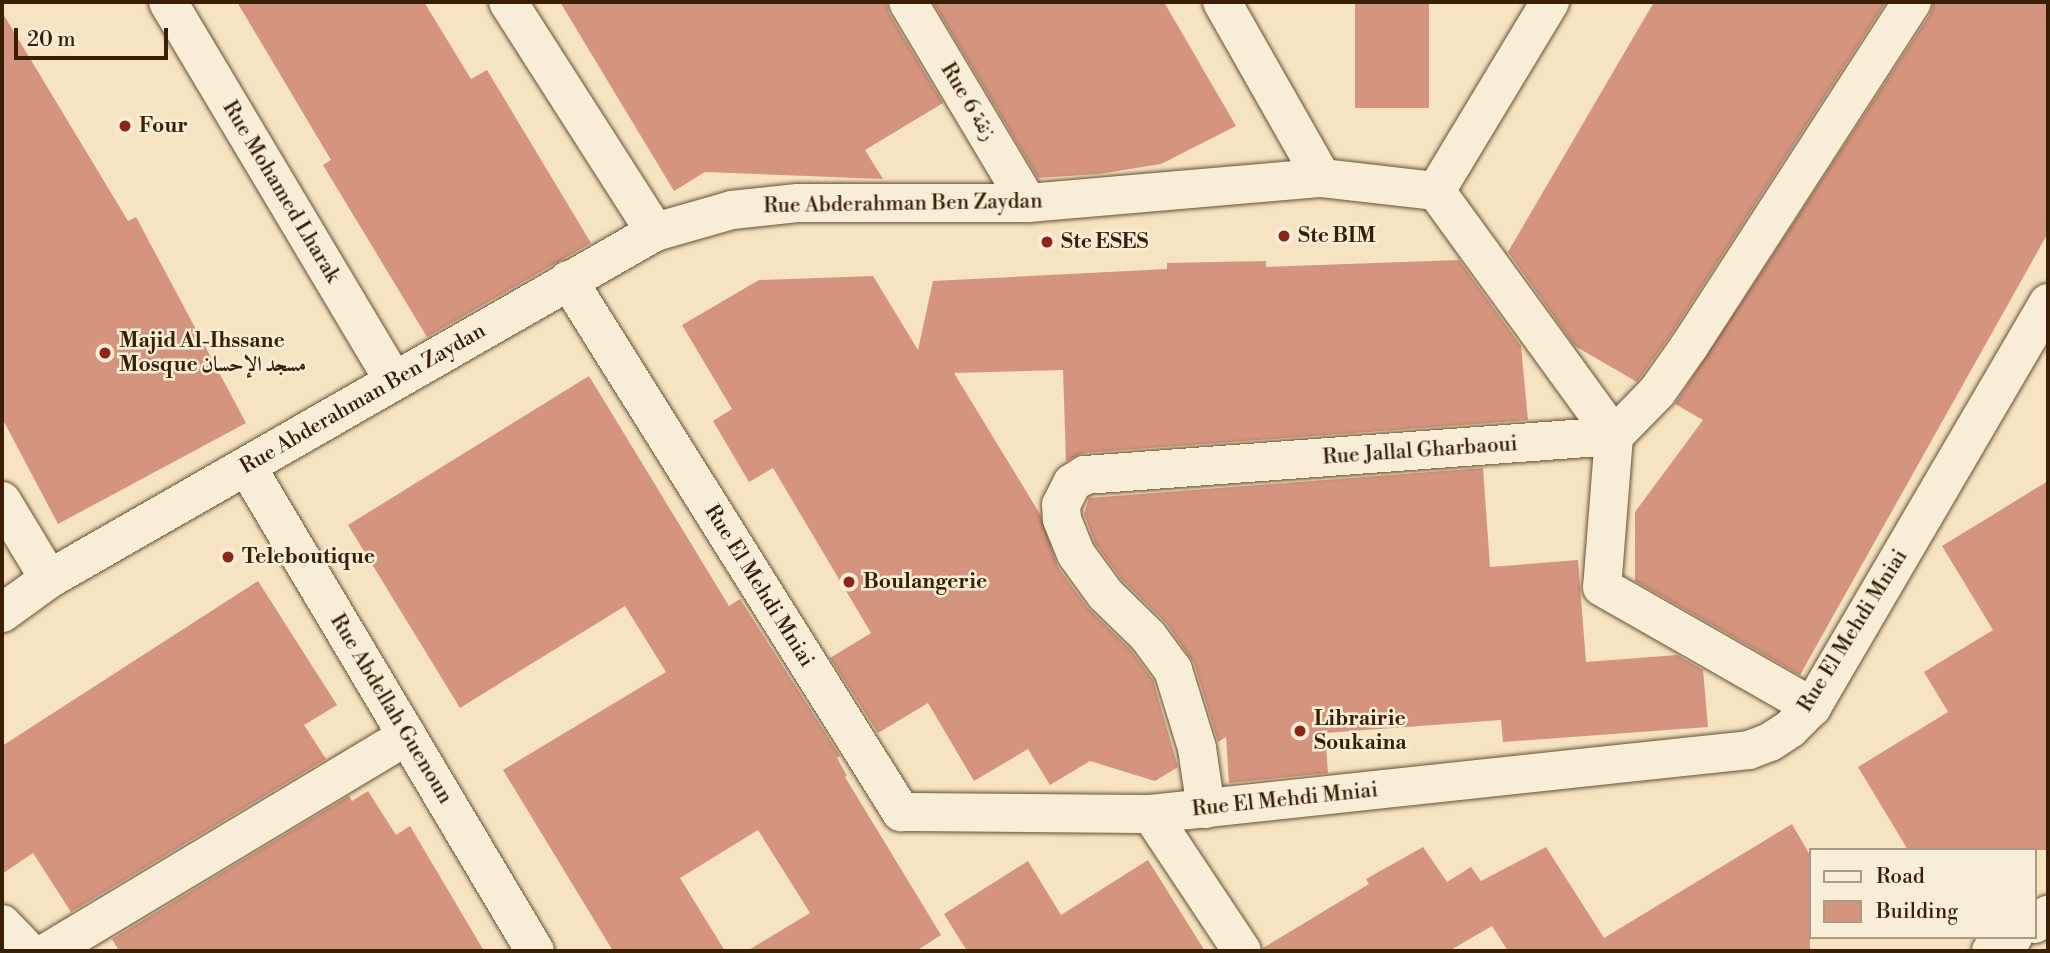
<!DOCTYPE html>
<meta charset="utf-8">
<style>
body{margin:0}
#map{position:relative;width:2050px;height:953px;overflow:hidden;background:#f5e3c1;font-family:"Libre Bodoni",Amiri,serif}
div>[style]{position:absolute}
.building>*{inset:0;background:#d5947d;transform-origin:0 0}
.roads{filter:drop-shadow(0 0 2px #685133) drop-shadow(0 0 2px #685133)}
.pedestrian>*{height:38px;margin:-19px;padding:0 19px;transform-origin:19px;border-radius:19px;background:#f8edd7}
.minor>*{height:38px;margin:-19px;padding:0 19px;transform-origin:19px;border-radius:19px;background:#f8edd7}
.dots>*{width:19px;height:19px;translate:-50% -50%;box-sizing:border-box;border:4px solid #f8edd7;border-radius:50%}
span{translate:-50% -50%;white-space:nowrap;text-align:center;line-height:1.15;-webkit-text-stroke:5px #f8edd7;paint-order:stroke}
.street-label{font-size:21px;color:#392004}
.poi-label{font-size:21px;color:#392004;font-weight:700}
.left{translate:0 -50%;text-align:left}
.frame{position:absolute;inset:0;border:4px solid #392004;pointer-events:none}
.legend{position:absolute;left:1809px;top:848px;width:228px;height:91px;box-sizing:border-box;background:#f8edd7;border:2px solid #ac9b83;margin:0;padding:9px 12px;list-style:none;font-size:21px;color:#392004}
.legend li{display:flex;align-items:center;gap:14px;height:35px}
.legend b{width:35px;border:2px solid #ac9b83}
.scale{position:absolute;left:14px;top:28px;width:154px;height:32px;box-sizing:border-box;border:4px solid #392004;border-top:0;padding-left:9px;font-size:21px;line-height:24px;white-space:nowrap;color:#392004;-webkit-text-stroke:5px #f8edd7;paint-order:stroke}
</style>
<div id="map">
<div class="building">
<div style="clip-path:polygon(237px 2px,424px 2px,471px 79px,487px 70px,591px 243px,427px 337px,323px 165px,331px 160px)"></div>
<div style="clip-path:polygon(560px 2px,886px 2px,889px 13px,943px 103px,865px 150px,883px 179px,705px 172px,674px 191px)"></div>
<div style="clip-path:polygon(933px 2px,1164px 2px,1236px 126px,1161px 164px,1099px 174px,1038px 178px)"></div>
<div style="left:1355px;top:2px;width:74px;height:106px"></div>
<div style="clip-path:polygon(1654px 2px,1886px 2px,1672px 333px,1637px 382px,1575px 346px,1508px 252px)"></div>
<div style="clip-path:polygon(1934px 2px,2048px 2px,2048px 233px,1800px 675px,1635px 581px,1635px 512px,1703px 420px,1675px 404px,1930px 14px)"></div>
<div style="clip-path:polygon(2px 12px,128px 221px,136px 217px,246px 423px,58px 524px,2px 418px)"></div>
<div style="clip-path:polygon(1459px 260px,1521px 346px,1528px 420px,1083px 453px,1066px 461px,1063px 370px,954px 373px,1040px 514px,1058px 567px,1087px 607px,1131px 650px,1153px 680px,1178px 767px,1155px 781px,1090px 761px,1050px 785px,1028px 749px,974px 781px,928px 703px,878px 733px,830px 658px,871px 633px,773px 468px,749px 482px,713px 421px,732px 409px,682px 325px,759px 280px,873px 276px,918px 350px,933px 281px,1167px 269px,1167px 263px,1266px 261px,1266px 267px)"></div>
<div style="clip-path:polygon(589px 376px,729px 606px,740px 599px,840px 756px,837px 758px,847px 776px,845px 777px,941px 935px,916px 951px,747px 951px,810px 913px,758px 830px,680px 878px,725px 951px,613px 951px,503px 770px,666px 672px,625px 606px,460px 708px,348px 525px)"></div>
<div style="clip-path:polygon(1483px 468px,1490px 567px,1578px 560px,1586px 662px,1677px 655px,1703px 670px,1708px 727px,1503px 742px,1501px 720px,1325px 733px,1328px 773px,1229px 783px,1226px 737px,1218px 742px,1194px 663px,1166px 623px,1122px 580px,1095px 543px,1084px 514px,1089px 498px)"></div>
<div style="clip-path:polygon(2048px 481px,2048px 850px,1908px 850px,1858px 767px,1948px 712px,1924px 672px,1993px 630px,1942px 546px)"></div>
<div style="clip-path:polygon(258px 581px,337px 705px,304px 725px,326px 759px,71px 912px,33px 853px,2px 874px,2px 746px)"></div>
<div style="clip-path:polygon(368px 791px,396px 835px,410px 826px,484px 951px,119px 951px,112px 939px,349px 796px,352px 801px)"></div>
<div style="clip-path:polygon(1792px 824px,1810px 855px,1810px 951px,1508px 951px,1492px 926px,1449px 951px,1264px 951px,1263px 948px,1369px 884px,1366px 879px,1423px 847px,1447px 882px,1471px 867px,1481px 881px,1546px 847px,1604px 938px)"></div>
<div style="clip-path:polygon(1148px 860px,1205px 951px,967px 951px,944px 914px,1028px 861px,1061px 915px)"></div>
</div>
<div class="roads">
<div class="pedestrian">
<div style="left:1436px;top:191px;width:303px;rotate:54deg"></div>
<div style="left:1614px;top:436px;width:151px;rotate:94.5deg"></div>
<div style="left:1602px;top:587px;width:242px;rotate:29.7deg"></div>
</div>
<div class="minor">
<div style="left:168px;top:2px;width:441px;rotate:59.2deg"></div>
<div style="left:508px;top:2px;width:273px;rotate:57.4deg"></div>
<div style="left:908px;top:2px;width:234px;rotate:59.2deg"></div>
<div style="left:1222px;top:2px;width:202px;rotate:60.4deg"></div>
<div style="left:568px;top:280px;width:628px;rotate:57.96deg"></div>
<div style="left:901px;top:812px;width:250px;rotate:0.5deg"></div>
<div style="left:1151px;top:814px;width:601px;rotate:-6.11deg"></div>
<div style="left:1749px;top:750px;width:22px;rotate:-21deg"></div>
<div style="left:1770px;top:742px;width:24px;rotate:-33deg"></div>
<div style="left:1790px;top:729px;width:31px;rotate:-45deg"></div>
<div style="left:1812px;top:707px;width:468px;rotate:-59.7deg"></div>
<div style="left:247px;top:467px;width:563px;rotate:59.25deg"></div>
<div style="left:2px;top:501px;width:91px;rotate:58.9deg"></div>
<div style="left:2px;top:613px;width:58px;rotate:-35.9deg"></div>
<div style="left:49px;top:579px;width:698px;rotate:-29.8deg"></div>
<div style="left:655px;top:232px;width:80px;rotate:-15.9deg"></div>
<div style="left:732px;top:210px;width:66px;rotate:-6.1deg"></div>
<div style="left:798px;top:203px;width:230px"></div>
<div style="left:1028px;top:203px;width:295px;rotate:-4.9deg"></div>
<div style="left:1322px;top:178px;width:115px;rotate:6.5deg"></div>
<div style="left:1436px;top:191px;width:221px;rotate:-58.9deg"></div>
<div style="left:1206px;top:809px;width:62px;rotate:-98.4deg"></div>
<div style="left:1197px;top:748px;width:82px;rotate:-107.1deg"></div>
<div style="left:1173px;top:670px;width:42px;rotate:-126.3deg"></div>
<div style="left:1148px;top:636px;width:60px;rotate:-135.7deg"></div>
<div style="left:1105px;top:594px;width:49px;rotate:-125.9deg"></div>
<div style="left:1076px;top:554px;width:38px;rotate:-112deg"></div>
<div style="left:1062px;top:519px;width:14px;rotate:-94deg"></div>
<div style="left:1061px;top:505px;width:25px;rotate:-63deg"></div>
<div style="left:1072px;top:483px;width:15px;rotate:-32deg"></div>
<div style="left:1085px;top:475px;width:530px;rotate:-4.22deg"></div>
<div style="left:1614px;top:436px;width:62px;rotate:-45.7deg"></div>
<div style="left:1657px;top:392px;width:57px;rotate:-54.9deg"></div>
<div style="left:1690px;top:345px;width:409px;rotate:-57.1deg"></div>
<div style="left:1151px;top:814px;width:164px;rotate:56.4deg"></div>
<div style="left:2px;top:924px;width:37px;rotate:46deg"></div>
<div style="left:2034px;top:924px;width:17px;rotate:-33deg"></div>
<div style="left:49px;top:951px;width:418px;rotate:-31deg"></div>
<div style="left:1991px;top:951px;width:26px;rotate:-32deg"></div>
</div>
</div>
<div class="dots">
<div style="left:125px;top:126px;background:#8f2418"></div>
<div style="left:1284px;top:236px;background:#8f2418"></div>
<div style="left:1047px;top:242px;background:#8f2418"></div>
<div style="left:105px;top:353px;background:#8f2418"></div>
<div style="left:228px;top:557px;background:#8f2418"></div>
<div style="left:849px;top:582px;background:#8f2418"></div>
<div style="left:1300px;top:731px;background:#8f2418"></div>
</div>
<div class="street-label">
<span style="left:968px;top:102px;rotate:59deg">Rue 6 زنقة</span>
<span style="left:281px;top:192px;rotate:59deg">Rue Mohamed Lharak</span>
<span style="left:903px;top:204px;rotate:-1deg">Rue Abderahman Ben Zaydan</span>
<span style="left:363px;top:399px;rotate:-30deg">Rue Abderahman Ben Zaydan</span>
<span style="left:1420px;top:451px;rotate:-4deg">Rue Jallal Gharbaoui</span>
<span style="left:759px;top:586px;rotate:58deg">Rue El Mehdi Mniai</span>
<span style="left:1853px;top:631px;rotate:-58deg">Rue El Mehdi Mniai</span>
<span style="left:391px;top:709px;rotate:59deg">Rue Abdellah Guenoun</span>
<span style="left:1285px;top:800px;rotate:-6deg">Rue El Mehdi Mniai</span>
</div>
<div class="poi-label">
<span class="left" style="left:139px;top:126px">Four</span>
<span class="left" style="left:1298px;top:236px">Ste BIM</span>
<span class="left" style="left:1061px;top:242px">Ste ESES</span>
<span class="left" style="left:119px;top:353px">Majid Al-Ihssane<br>Mosque مسجد الإحسان</span>
<span class="left" style="left:242px;top:557px">Teleboutique</span>
<span class="left" style="left:863px;top:582px">Boulangerie</span>
<span class="left" style="left:1314px;top:731px">Librairie<br>Soukaina</span>
</div>
<div class="frame"></div>
<ul class="legend">
<li><b style="height:9px;background:#f8edd7"></b>Road</li>
<li><b style="height:19px;background:#d5947d"></b>Building</li>
</ul>
<div class="scale">20 m</div>
</div>
